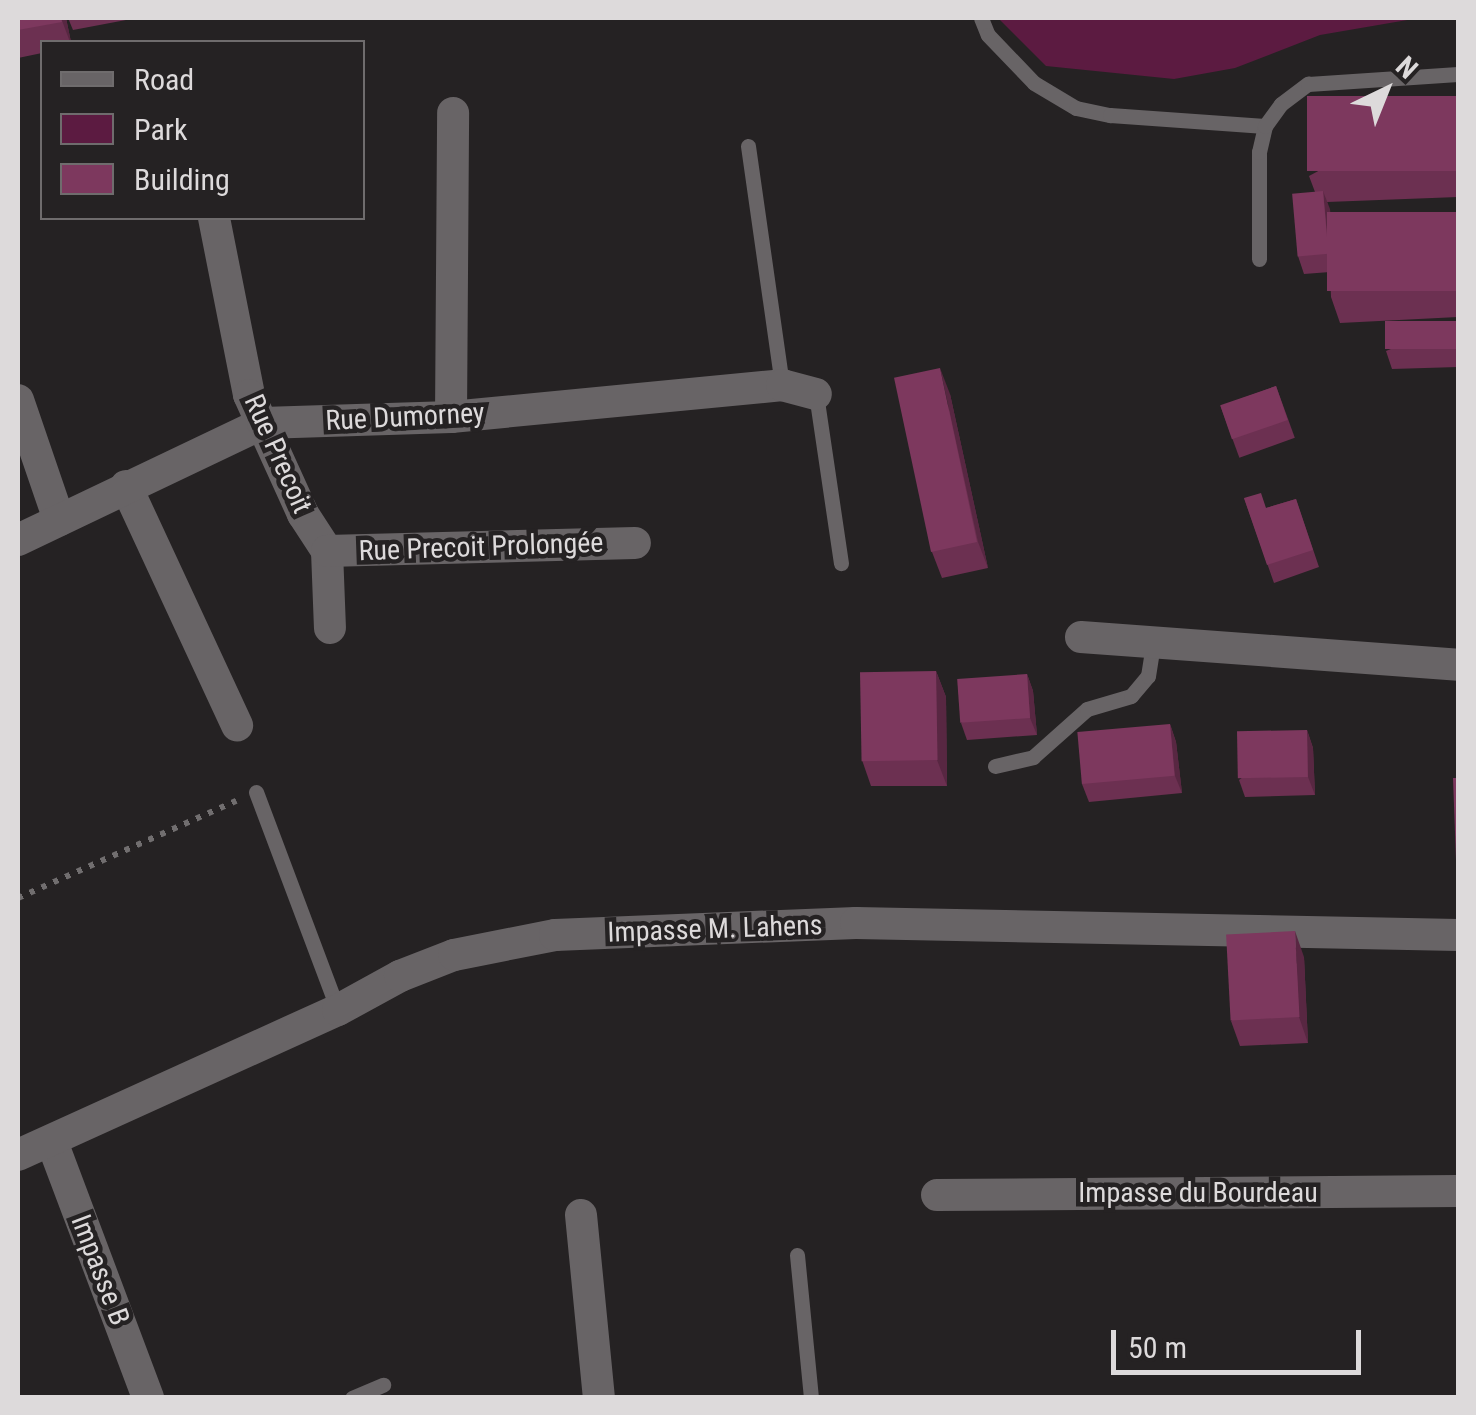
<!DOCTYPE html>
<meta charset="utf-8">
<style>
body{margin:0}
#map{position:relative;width:1476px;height:1415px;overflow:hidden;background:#252223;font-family:"Roboto Condensed",sans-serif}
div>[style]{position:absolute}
.green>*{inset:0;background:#5c1b41}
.path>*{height:6px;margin-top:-3px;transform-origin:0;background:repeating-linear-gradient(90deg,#716e6f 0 5px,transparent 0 13px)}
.lane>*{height:15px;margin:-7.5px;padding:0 7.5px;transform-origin:7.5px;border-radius:7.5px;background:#686466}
.street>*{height:32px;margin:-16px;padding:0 16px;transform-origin:16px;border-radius:16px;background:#686466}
.wall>*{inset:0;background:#6c3051;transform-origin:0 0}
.shaded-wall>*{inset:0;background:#582742}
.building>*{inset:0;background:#7d385e;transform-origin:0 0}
span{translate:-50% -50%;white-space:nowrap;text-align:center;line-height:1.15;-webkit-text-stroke:9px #252223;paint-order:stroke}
.street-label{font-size:28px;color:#dddadb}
.frame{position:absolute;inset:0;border:20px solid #dddadb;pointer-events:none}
.legend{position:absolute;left:40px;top:40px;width:325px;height:180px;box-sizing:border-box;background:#252223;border:2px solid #6f6c6d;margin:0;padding:12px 18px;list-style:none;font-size:30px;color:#dddadb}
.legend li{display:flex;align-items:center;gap:20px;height:50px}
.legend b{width:50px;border:2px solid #6f6c6d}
.north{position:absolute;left:1336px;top:40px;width:100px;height:100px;-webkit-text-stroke:8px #252223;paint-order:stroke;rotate:43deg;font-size:28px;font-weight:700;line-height:40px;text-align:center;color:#dddadb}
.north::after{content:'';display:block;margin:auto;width:35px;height:45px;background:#dddadb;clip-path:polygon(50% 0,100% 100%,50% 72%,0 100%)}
.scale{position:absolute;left:1111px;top:1330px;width:250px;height:45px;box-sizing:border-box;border:5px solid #dddadb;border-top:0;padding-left:12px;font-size:30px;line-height:35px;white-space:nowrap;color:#dddadb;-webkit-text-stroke:8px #252223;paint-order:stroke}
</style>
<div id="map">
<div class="green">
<div style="clip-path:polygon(998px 18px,1458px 18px,1458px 19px,1419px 18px,1320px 35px,1235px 68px,1174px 79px,1046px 66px)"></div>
</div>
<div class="path">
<div style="left:18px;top:898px;width:239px;rotate:-24deg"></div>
</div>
<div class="lane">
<div style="left:981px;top:18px;width:18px;rotate:68deg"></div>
<div style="left:988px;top:35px;width:66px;rotate:46.2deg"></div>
<div style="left:1034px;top:83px;width:49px;rotate:30.8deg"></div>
<div style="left:1076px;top:108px;width:35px;rotate:12deg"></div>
<div style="left:1110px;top:115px;width:155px;rotate:4.1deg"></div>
<div style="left:748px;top:146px;width:241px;rotate:81.9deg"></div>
<div style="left:1259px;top:259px;width:107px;rotate:-90deg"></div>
<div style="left:1259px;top:152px;width:27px;rotate:-77deg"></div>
<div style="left:1265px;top:126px;width:27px;rotate:-54deg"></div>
<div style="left:1281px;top:104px;width:34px;rotate:-37deg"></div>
<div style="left:1308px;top:84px;width:150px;rotate:-3.8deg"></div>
<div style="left:816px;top:394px;width:171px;rotate:81.6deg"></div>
<div style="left:995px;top:766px;width:39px;rotate:-13deg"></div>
<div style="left:1033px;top:757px;width:72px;rotate:-41.6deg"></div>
<div style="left:1087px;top:709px;width:46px;rotate:-16.5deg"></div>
<div style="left:1131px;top:696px;width:26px;rotate:-50deg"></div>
<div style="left:1148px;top:676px;width:32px;rotate:-81deg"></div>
<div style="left:256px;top:792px;width:233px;rotate:69.4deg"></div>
<div style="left:797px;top:1255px;width:144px;rotate:84.4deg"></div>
<div style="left:352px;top:1398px;width:34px;rotate:-23deg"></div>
</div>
<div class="street">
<div style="left:214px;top:218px;width:180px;rotate:78.8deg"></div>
<div style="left:249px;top:395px;width:131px;rotate:65.6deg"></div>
<div style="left:303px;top:514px;width:44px;rotate:57deg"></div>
<div style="left:327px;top:551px;width:77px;rotate:87.8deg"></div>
<div style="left:18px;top:400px;width:127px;rotate:71.1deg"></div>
<div style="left:451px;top:417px;width:304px;rotate:-89.6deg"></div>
<div style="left:126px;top:486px;width:264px;rotate:65.1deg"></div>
<div style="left:18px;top:540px;width:272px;rotate:-25.5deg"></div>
<div style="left:263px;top:423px;width:188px;rotate:-1.8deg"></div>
<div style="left:451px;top:417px;width:333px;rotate:-5.5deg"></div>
<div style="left:782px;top:385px;width:35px;rotate:15deg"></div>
<div style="left:327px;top:551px;width:308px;rotate:-1.5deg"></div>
<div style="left:1081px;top:637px;width:378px;rotate:4.2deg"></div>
<div style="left:52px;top:1142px;width:273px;rotate:69.4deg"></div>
<div style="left:18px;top:1155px;width:351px;rotate:-24.4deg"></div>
<div style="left:338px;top:1010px;width:71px;rotate:-28.7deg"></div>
<div style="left:400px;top:976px;width:58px;rotate:-21.3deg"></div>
<div style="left:454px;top:955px;width:103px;rotate:-11.2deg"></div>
<div style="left:555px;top:935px;width:301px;rotate:-2.3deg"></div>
<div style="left:856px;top:923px;width:602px;rotate:1.14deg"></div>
<div style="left:937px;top:1195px;width:521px;rotate:-0.44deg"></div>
<div style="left:581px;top:1215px;width:184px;rotate:84.4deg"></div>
</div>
<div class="wall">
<div style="clip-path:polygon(18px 18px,66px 18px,71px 42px,42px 42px,42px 53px,18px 58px)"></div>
<div style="clip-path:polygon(68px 18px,126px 18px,126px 20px,73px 30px)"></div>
<div style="clip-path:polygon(1458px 96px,1458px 197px,1327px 202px,1331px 219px,1458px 212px,1458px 317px,1340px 323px,1331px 297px,1330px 272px,1304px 274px,1298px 256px,1315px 192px,1309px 176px)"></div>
<div style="clip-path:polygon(1458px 321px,1458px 367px,1392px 369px,1386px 351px)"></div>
<div style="left:1276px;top:386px;width:55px;height:59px;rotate:70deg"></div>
<div style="clip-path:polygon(950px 394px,988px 568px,942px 578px,932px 552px)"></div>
<div style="clip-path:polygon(1244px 498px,1266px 508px,1296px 499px,1319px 567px,1274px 583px)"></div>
<div style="clip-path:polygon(936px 671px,946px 697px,947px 786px,871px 786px,862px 760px)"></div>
<div style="clip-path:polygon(1027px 674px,1033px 691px,1037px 735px,967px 740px,961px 723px)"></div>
<div style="clip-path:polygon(1170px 724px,1176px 742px,1182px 793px,1089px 802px,1082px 784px)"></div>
<div style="clip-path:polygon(1307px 730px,1313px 748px,1315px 795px,1245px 797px,1239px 780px)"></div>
<div style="clip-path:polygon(1304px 957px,1308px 1043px,1240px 1046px,1231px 1021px)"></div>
</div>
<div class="shaded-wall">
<div style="clip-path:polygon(61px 18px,66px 18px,71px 42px,70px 42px)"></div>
<div style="clip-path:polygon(1323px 191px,1330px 209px,1336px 271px,1329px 254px)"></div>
<div style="clip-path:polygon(940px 368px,950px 394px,988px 568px,978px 542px)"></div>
<div style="clip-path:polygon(936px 671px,946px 697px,947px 786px,937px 760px)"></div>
<div style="clip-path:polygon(1027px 674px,1033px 691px,1037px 735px,1030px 718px)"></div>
<div style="clip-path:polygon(1170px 724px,1176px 742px,1182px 793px,1175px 776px)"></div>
<div style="clip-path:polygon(1307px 730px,1313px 748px,1315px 795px,1308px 777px)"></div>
<div style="clip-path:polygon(1295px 931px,1304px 957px,1308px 1043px,1299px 1017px)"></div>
</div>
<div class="building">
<div style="clip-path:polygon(18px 18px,61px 18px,62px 22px,18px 30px)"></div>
<div style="left:1458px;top:96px;width:75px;height:151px;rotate:90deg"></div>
<div style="left:1323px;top:191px;width:63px;height:31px;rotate:85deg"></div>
<div style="left:1458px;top:212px;width:79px;height:131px;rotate:90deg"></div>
<div style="left:1458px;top:321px;width:28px;height:73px;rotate:90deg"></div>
<div style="left:940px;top:368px;width:178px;height:47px;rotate:78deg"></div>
<div style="left:1276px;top:386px;width:36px;height:59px;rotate:71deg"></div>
<div style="clip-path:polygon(1261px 493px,1266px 508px,1296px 499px,1313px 550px,1267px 565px,1244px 498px)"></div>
<div style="left:936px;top:671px;width:89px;height:76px;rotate:89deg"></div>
<div style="left:1027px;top:674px;width:44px;height:70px;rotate:86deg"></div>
<div style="left:1170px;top:724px;width:52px;height:93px;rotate:85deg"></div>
<div style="left:1307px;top:730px;width:47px;height:70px;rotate:89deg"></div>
<div style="clip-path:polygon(1453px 778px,1458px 778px,1458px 860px,1456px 860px)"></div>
<div style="left:1295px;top:931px;width:86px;height:69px;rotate:87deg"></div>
</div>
<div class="street-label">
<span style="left:405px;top:417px;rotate:-3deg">Rue Dumorney</span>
<span style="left:278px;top:454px;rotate:66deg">Rue Precoit</span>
<span style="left:481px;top:547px;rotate:-2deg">Rue Precoit Prolongée</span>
<span style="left:715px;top:929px;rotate:-2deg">Impasse M. Lahens</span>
<span style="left:1198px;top:1193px">Impasse du Bourdeau</span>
<span style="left:100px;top:1270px;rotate:69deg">Impasse B</span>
</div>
<div class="frame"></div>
<ul class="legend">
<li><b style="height:12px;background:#686466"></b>Road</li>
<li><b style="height:28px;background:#5c1b41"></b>Park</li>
<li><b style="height:28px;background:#7d385e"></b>Building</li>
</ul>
<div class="north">N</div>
<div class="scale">50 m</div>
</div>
